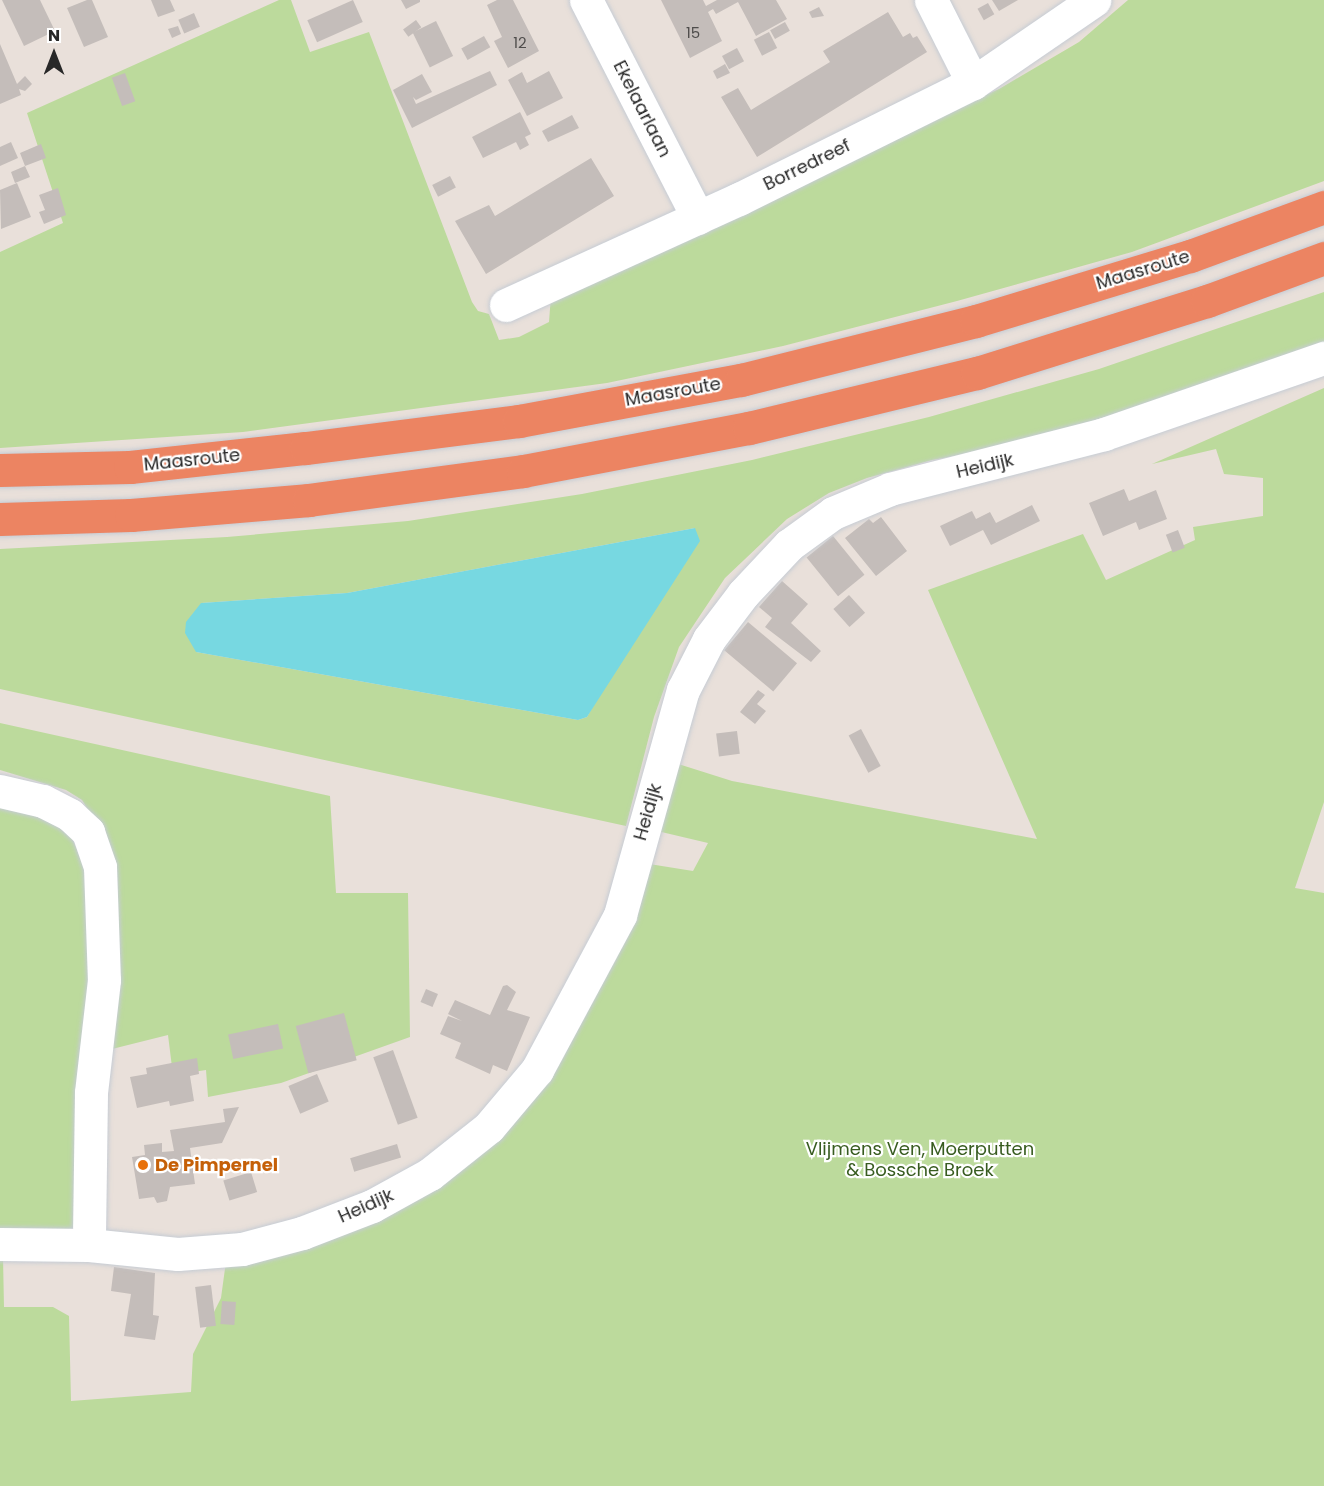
<!DOCTYPE html>
<style>
body{margin:0}
#map{position:relative;width:1324px;height:1486px;overflow:hidden;background:#e9e0da;font-family:Poppins,sans-serif}
div>[style]{position:absolute}
.green>*{inset:0;background:#bcda9c}
.water>*{inset:0;background:#77d8e1}
.building>*{inset:0;background:#c4bdba;transform-origin:0 0}
.roads{filter:drop-shadow(0 0 2px #c6ccd4) drop-shadow(0 0 2px #c6ccd4)}
.minor>*{height:33px;margin:-16.5px;padding:0 16.5px;transform-origin:16.5px;border-radius:16.5px;background:#fff}
.highway>*{height:33px;margin:-16.5px;padding:0 16.5px;transform-origin:16.5px;border-radius:16.5px;background:#ec8462}
.dots>*{width:16px;height:16px;translate:-50% -50%;box-sizing:border-box;border:3px solid #fff;border-radius:50%}
span{translate:-50% -50%;white-space:nowrap;text-align:center;line-height:1.15;-webkit-text-stroke:4.5px #fff;paint-order:stroke}
.number-label{font-size:15px;color:#4f4d4c}
.number-label span{-webkit-text-stroke-width:0}
.street-label{font-size:18px;color:#282828}
.park-label{font-size:18px;color:#385c20}
.food-label{font-size:18px;color:#c56008;font-weight:700}
.left{translate:0 -50%;text-align:left}
.north{position:absolute;left:24px;top:24px;width:60px;height:60px;-webkit-text-stroke:4px #fff;paint-order:stroke;rotate:0deg;font-size:16px;font-weight:700;line-height:24px;text-align:center;color:#282828}
.north::after{content:'';display:block;margin:auto;width:21px;height:27px;background:#282828;clip-path:polygon(50% 0,100% 100%,50% 72%,0 100%)}
</style>
<div id="map">
<div class="green">
<div style="clip-path:polygon(279px 0,291px 0,310px 52px,369px 32px,472px 302px,478px 311px,489px 314px,499px 340px,519px 337px,549px 322px,551px 295px,999px 89px,1079px 42px,1128px 0,1324px 0,1324px 181px,1132px 252px,957px 301px,783px 346px,607px 383px,243px 432px,0 448px,0 252px,63px 223px,27px 113px)"></div>
<div style="clip-path:polygon(evenodd,1324px 292px,1324px 344px,1119px 413px,1005px 447px,932px 460px,867px 478px,829px 493px,787px 519px,725px 578px,679px 647px,654px 717px,626px 826px,0 689px,0 549px,227px 537px,408px 521px,582px 494px,752px 460px,929px 417px,1099px 369px,1324px 292px,695px 528px,587px 717px,578px 720px,196px 652px,201px 603px,347px 593px,695px 528px)"></div>
<div style="clip-path:polygon(1324px 388px,1324px 802px,1295px 888px,1324px 893px,1324px 1486px,0 1486px,0 1258px,3px 1257px,4px 1307px,53px 1307px,69px 1316px,71px 1401px,191px 1392px,193px 1354px,221px 1298px,227px 1254px,473px 1153px,643px 863px,693px 871px,708px 843px,653px 830px,672px 762px,732px 781px,1037px 839px,928px 590px,1083px 534px,1106px 580px,1195px 540px,1193px 527px,1263px 516px,1263px 478px,1224px 474px,1216px 449px,1152px 464px)"></div>
<div style="clip-path:polygon(0 723px,330px 796px,336px 893px,408px 893px,410px 1037px,281px 1083px,208px 1097px,206px 1070px,173px 1075px,168px 1035px,104px 1051px,95px 821px,82px 800px,66px 790px,0 770px)"></div>
<div style="clip-path:polygon(0 800px,67px 826px,85px 869px,90px 931px,82px 1218px,72px 1234px,0 1238px)"></div>
</div>
<div class="water">
<div style="clip-path:polygon(695px 528px,700px 541px,587px 717px,578px 720px,196px 652px,185px 633px,186px 622px,201px 603px,347px 593px)"></div>
</div>
<div class="building">
<div style="clip-path:polygon(2px 0,40px 0,55px 31px,24px 46px)"></div>
<div style="clip-path:polygon(87px 0,92px 0,108px 37px,84px 47px,67px 8px)"></div>
<div style="clip-path:polygon(151px 0,170px 0,175px 11px,158px 17px)"></div>
<div style="left:353px;top:0;width:24px;height:50px;rotate:66deg"></div>
<div style="clip-path:polygon(401px 0,420px 0,420px 2px,406px 9px)"></div>
<div style="clip-path:polygon(497px 0,513px 0,539px 51px,508px 68px,494px 41px,502px 37px,487px 5px)"></div>
<div style="clip-path:polygon(661px 0,703px 0,706px 6px,717px 0,776px 0,787px 19px,756px 36px,738px 2px,716px 14px,713px 9px,708px 12px,722px 41px,690px 58px)"></div>
<div style="clip-path:polygon(992px 0,1018px 0,999px 11px)"></div>
<div style="left:988px;top:3px;width:13px;height:12px;rotate:61deg"></div>
<div style="clip-path:polygon(819px 7px,824px 16px,812px 18px,809px 12px)"></div>
<div style="clip-path:polygon(888px 12px,903px 37px,910px 33px,913px 38px,917px 36px,927px 52px,757px 157px,721px 97px,738px 88px,751px 110px,830px 62px,823px 51px)"></div>
<div style="left:194px;top:13px;width:15px;height:17px;rotate:67deg"></div>
<div style="left:416px;top:20px;width:9px;height:16px;rotate:54deg"></div>
<div style="left:436px;top:21px;width:39px;height:26px;rotate:64deg"></div>
<div style="left:785px;top:22px;width:10px;height:17px;rotate:61deg"></div>
<div style="clip-path:polygon(178px 26px,181px 34px,172px 38px,168px 29px)"></div>
<div style="left:769px;top:32px;width:18px;height:17px;rotate:63deg"></div>
<div style="left:484px;top:36px;width:13px;height:26px;rotate:61deg"></div>
<div style="clip-path:polygon(0 44px,17px 84px,25px 76px,32px 84px,25px 91px,19px 89px,21px 95px,0 104px)"></div>
<div style="left:737px;top:48px;width:15px;height:17px;rotate:62deg"></div>
<div style="clip-path:polygon(725px 64px,730px 73px,717px 79px,713px 71px)"></div>
<div style="clip-path:polygon(490px 71px,497px 85px,412px 128px,393px 90px,422px 74px,432px 92px,416px 100px,413px 97px,416px 104px)"></div>
<div style="clip-path:polygon(549px 71px,563px 98px,527px 116px,508px 80px,522px 72px,527px 83px)"></div>
<div style="left:125px;top:73px;width:30px;height:14px;rotate:70deg"></div>
<div style="clip-path:polygon(520px 112px,531px 134px,525px 137px,529px 145px,520px 150px,516px 142px,483px 158px,472px 137px)"></div>
<div style="clip-path:polygon(572px 115px,579px 128px,548px 142px,542px 131px)"></div>
<div style="clip-path:polygon(11px 142px,18px 158px,0 166px,0 147px)"></div>
<div style="clip-path:polygon(41px 144px,46px 158px,25px 166px,30px 177px,15px 183px,11px 172px,25px 166px,20px 153px)"></div>
<div style="clip-path:polygon(591px 158px,614px 196px,486px 274px,455px 221px,489px 205px,495px 216px)"></div>
<div style="left:450px;top:176px;width:13px;height:20px;rotate:63deg"></div>
<div style="clip-path:polygon(17px 183px,31px 217px,1px 229px,0 190px)"></div>
<div style="clip-path:polygon(58px 188px,66px 215px,44px 224px,39px 212px,45px 210px,39px 195px)"></div>
<div style="clip-path:polygon(1124px 489px,1129px 501px,1156px 490px,1167px 519px,1139px 530px,1136px 522px,1103px 536px,1089px 503px)"></div>
<div style="clip-path:polygon(1032px 505px,1040px 521px,991px 545px,983px 530px,950px 546px,940px 526px,972px 511px,976px 519px,990px 512px,996px 523px)"></div>
<div style="clip-path:polygon(881px 517px,907px 551px,876px 576px,845px 538px,869px 519px,873px 523px)"></div>
<div style="left:1178px;top:530px;width:19px;height:13px;rotate:69deg"></div>
<div style="left:833px;top:536px;width:50px;height:34px;rotate:51deg"></div>
<div style="clip-path:polygon(782px 581px,808px 604px,791px 623px,821px 651px,811px 662px,765px 627px,772px 618px,759px 607px)"></div>
<div style="left:849px;top:595px;width:24px;height:21px;rotate:48deg"></div>
<div style="left:748px;top:622px;width:64px;height:37px;rotate:40deg"></div>
<div style="clip-path:polygon(758px 690px,765px 695px,757px 704px,766px 711px,755px 724px,740px 712px)"></div>
<div style="left:861px;top:729px;width:42px;height:14px;rotate:62deg"></div>
<div style="left:737px;top:731px;width:23px;height:21px;rotate:83deg"></div>
<div style="clip-path:polygon(507px 985px,516px 992px,507px 1010px,530px 1017px,507px 1071px,493px 1065px,490px 1074px,455px 1058px,461px 1043px,440px 1034px,448px 1016px,462px 1021px,448px 1014px,455px 1000px,490px 1015px,503px 986px)"></div>
<div style="left:426px;top:989px;width:13px;height:14px;rotate:23deg"></div>
<div style="left:344px;top:1013px;width:49px;height:50px;rotate:75deg"></div>
<div style="left:278px;top:1024px;width:25px;height:51px;rotate:78deg"></div>
<div style="left:393px;top:1050px;width:72px;height:21px;rotate:70deg"></div>
<div style="clip-path:polygon(197px 1058px,199px 1074px,190px 1076px,194px 1101px,170px 1106px,169px 1101px,137px 1108px,130px 1077px,147px 1074px,146px 1068px)"></div>
<div style="left:317px;top:1074px;width:30px;height:31px;rotate:67deg"></div>
<div style="clip-path:polygon(239px 1107px,222px 1143px,190px 1148px,195px 1184px,170px 1187px,167px 1201px,157px 1203px,154px 1197px,139px 1199px,132px 1157px,145px 1155px,144px 1145px,162px 1143px,162px 1152px,174px 1151px,170px 1130px,225px 1122px,223px 1109px)"></div>
<div style="left:397px;top:1144px;width:14px;height:49px;rotate:73deg"></div>
<div style="left:251px;top:1172px;width:21px;height:29px;rotate:73deg"></div>
<div style="clip-path:polygon(114px 1267px,155px 1273px,153px 1315px,159px 1316px,155px 1340px,124px 1336px,131px 1294px,111px 1291px)"></div>
<div style="left:211px;top:1285px;width:41px;height:16px;rotate:83deg"></div>
<div style="left:222px;top:1301px;width:14px;height:23px;rotate:4deg"></div>
</div>
<div class="roads">
<div class="minor">
<div style="left:586px;top:0;width:245px;rotate:62.8deg"></div>
<div style="left:931px;top:0;width:93px;rotate:63.2deg"></div>
<div style="left:506px;top:305px;width:256px;rotate:-24.5deg"></div>
<div style="left:739px;top:199px;width:261px;rotate:-26.4deg"></div>
<div style="left:973px;top:83px;width:147px;rotate:-34.4deg"></div>
<div style="left:0;top:791px;width:44px;rotate:13.1deg"></div>
<div style="left:43px;top:801px;width:30px;rotate:27deg"></div>
<div style="left:70px;top:815px;width:25px;rotate:43deg"></div>
<div style="left:88px;top:832px;width:37px;rotate:71deg"></div>
<div style="left:100px;top:867px;width:113px;rotate:88deg"></div>
<div style="left:104px;top:980px;width:114px;rotate:96.6deg"></div>
<div style="left:91px;top:1093px;width:152px;rotate:90.8deg"></div>
<div style="left:0;top:1244px;width:89px;rotate:0.6deg"></div>
<div style="left:89px;top:1245px;width:89px;rotate:5.8deg"></div>
<div style="left:178px;top:1254px;width:64px;rotate:-4.5deg"></div>
<div style="left:242px;top:1249px;width:62px;rotate:-14.9deg"></div>
<div style="left:302px;top:1233px;width:75px;rotate:-21.1deg"></div>
<div style="left:372px;top:1206px;width:66px;rotate:-28.9deg"></div>
<div style="left:430px;top:1174px;width:75px;rotate:-38.5deg"></div>
<div style="left:489px;top:1127px;width:75px;rotate:-49.9deg"></div>
<div style="left:537px;top:1070px;width:176px;rotate:-61.8deg"></div>
<div style="left:620px;top:915px;width:234px;rotate:-74.4deg"></div>
<div style="left:683px;top:690px;width:57px;rotate:-63deg"></div>
<div style="left:709px;top:639px;width:56px;rotate:-52.9deg"></div>
<div style="left:743px;top:594px;width:67px;rotate:-46.8deg"></div>
<div style="left:789px;top:545px;width:54px;rotate:-36deg"></div>
<div style="left:833px;top:513px;width:62px;rotate:-22.8deg"></div>
<div style="left:890px;top:489px;width:221px;rotate:-14.4deg"></div>
<div style="left:1104px;top:434px;width:233px;rotate:-19.1deg"></div>
</div>
<div class="highway">
<div style="left:0;top:470px;width:130px;rotate:-1.3deg"></div>
<div style="left:130px;top:467px;width:177px;rotate:-6.2deg"></div>
<div style="left:306px;top:448px;width:215px;rotate:-7.2deg"></div>
<div style="left:519px;top:421px;width:226px;rotate:-10.5deg"></div>
<div style="left:741px;top:380px;width:242px;rotate:-14.1deg"></div>
<div style="left:976px;top:321px;width:224px;rotate:-16.9deg"></div>
<div style="left:1190px;top:256px;width:143px;rotate:-20.1deg"></div>
<div style="left:0;top:519px;width:131px;rotate:-1.7deg"></div>
<div style="left:131px;top:515px;width:179px;rotate:-4.8deg"></div>
<div style="left:309px;top:500px;width:216px;rotate:-7.7deg"></div>
<div style="left:523px;top:471px;width:230px;rotate:-10.8deg"></div>
<div style="left:749px;top:428px;width:235px;rotate:-13.6deg"></div>
<div style="left:977px;top:373px;width:241px;rotate:-17.4deg"></div>
<div style="left:1207px;top:301px;width:125px;rotate:-20.2deg"></div>
</div>
</div>
<div class="dots">
<div style="left:143px;top:1165px;background:#e8710a"></div>
</div>
<div class="number-label">
<span style="left:693px;top:33px">15</span>
<span style="left:520px;top:43px">12</span>
</div>
<div class="street-label">
<span style="left:642px;top:109px;rotate:63deg">Ekelaarlaan</span>
<span style="left:807px;top:165px;rotate:-26deg">Borredreef</span>
<span style="left:1143px;top:270px;rotate:-17deg">Maasroute</span>
<span style="left:673px;top:392px;rotate:-10deg">Maasroute</span>
<span style="left:192px;top:460px;rotate:-6deg">Maasroute</span>
<span style="left:985px;top:466px;rotate:-13deg">Heidijk</span>
<span style="left:648px;top:812px;rotate:-74deg">Heidijk</span>
<span style="left:366px;top:1206px;rotate:-24deg">Heidijk</span>
</div>
<div class="park-label">
<span style="left:920px;top:1160px">Vlijmens Ven, Moerputten<br>&amp; Bossche Broek</span>
</div>
<div class="food-label">
<span class="left" style="left:155px;top:1165px">De Pimpernel</span>
</div>
<div class="north">N</div>
</div>
